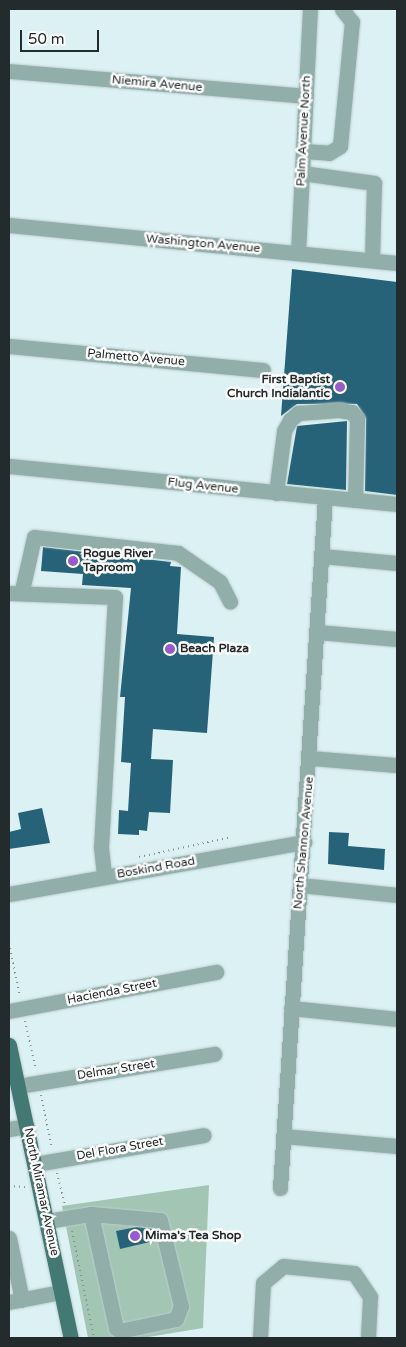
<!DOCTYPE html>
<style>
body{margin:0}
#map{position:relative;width:406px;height:1347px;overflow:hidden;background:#dcf1f3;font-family:"Varela Round",sans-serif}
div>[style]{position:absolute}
.green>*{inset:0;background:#a3c5b4}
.building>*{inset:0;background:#276378}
.path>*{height:2px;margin-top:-1px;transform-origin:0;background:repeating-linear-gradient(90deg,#829192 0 1px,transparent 0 5px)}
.roads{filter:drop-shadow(0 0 1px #bbcdcf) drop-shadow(0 0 1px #bbcdcf)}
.minor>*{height:15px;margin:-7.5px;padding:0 7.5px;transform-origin:7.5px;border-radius:7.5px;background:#92aea9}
.major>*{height:15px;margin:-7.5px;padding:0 7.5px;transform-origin:7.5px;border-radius:7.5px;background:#427972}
.dots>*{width:14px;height:14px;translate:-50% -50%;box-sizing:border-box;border:2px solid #fff;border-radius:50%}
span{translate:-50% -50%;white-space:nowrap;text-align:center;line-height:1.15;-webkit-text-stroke:5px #fff;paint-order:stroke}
.street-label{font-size:12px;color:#232b2c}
.poi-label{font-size:12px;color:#232b2c;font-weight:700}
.right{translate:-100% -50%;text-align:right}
.left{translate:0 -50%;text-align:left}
.frame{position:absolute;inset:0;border:10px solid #232b2c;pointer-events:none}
.scale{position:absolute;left:20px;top:30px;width:79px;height:22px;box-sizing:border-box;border:2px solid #232b2c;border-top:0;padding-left:6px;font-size:15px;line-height:18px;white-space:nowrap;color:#232b2c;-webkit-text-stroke:4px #fff;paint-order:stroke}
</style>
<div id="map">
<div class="green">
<div style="clip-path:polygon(209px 1185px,203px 1328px,142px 1338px,88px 1338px,62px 1206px)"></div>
</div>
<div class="building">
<div style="clip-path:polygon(292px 269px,397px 282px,397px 495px,365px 491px,366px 419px,357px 404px,297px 404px,281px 416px)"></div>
<div style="clip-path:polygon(347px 421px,346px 490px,287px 484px,297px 426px)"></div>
<div style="clip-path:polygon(43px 547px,171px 562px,170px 566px,181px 567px,177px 634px,214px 637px,207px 733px,153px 729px,151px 759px,173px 760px,170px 813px,149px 812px,147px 831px,139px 830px,139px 835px,118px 834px,119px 810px,128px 811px,131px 763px,121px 762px,125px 697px,120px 697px,131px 588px,82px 585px,83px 574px,41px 571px)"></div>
<div style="clip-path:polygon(42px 808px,50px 843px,9px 849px,9px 832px,21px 829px,18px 813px)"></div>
<div style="clip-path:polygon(329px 832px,349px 833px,348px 846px,385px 849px,384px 870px,328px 864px)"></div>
<div style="clip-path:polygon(137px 1227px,152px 1229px,154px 1241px,120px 1249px,116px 1231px)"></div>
</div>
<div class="path">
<div style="left:139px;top:857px;width:95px;rotate:-12.1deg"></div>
<div style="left:9px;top:943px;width:55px;rotate:78.5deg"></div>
<div style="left:25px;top:1021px;width:50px;rotate:77.3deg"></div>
<div style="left:41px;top:1095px;width:55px;rotate:78.5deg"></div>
<div style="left:57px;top:1173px;width:33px;rotate:76deg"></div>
<div style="left:9px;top:1186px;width:16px;rotate:4deg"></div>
<div style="left:72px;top:1231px;width:109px;rotate:78.4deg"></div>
</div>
<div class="roads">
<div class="minor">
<div style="left:9px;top:71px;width:298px;rotate:4.8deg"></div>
<div style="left:303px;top:151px;width:26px;rotate:4deg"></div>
<div style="left:329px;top:153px;width:13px;rotate:-32deg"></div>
<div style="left:340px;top:146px;width:125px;rotate:-84.5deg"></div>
<div style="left:352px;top:22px;width:16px;rotate:-128deg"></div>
<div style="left:302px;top:173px;width:73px;rotate:7.9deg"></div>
<div style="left:374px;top:183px;width:77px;rotate:91.5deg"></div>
<div style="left:9px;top:225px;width:390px;rotate:5.6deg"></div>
<div style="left:298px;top:253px;width:244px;rotate:-87.2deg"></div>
<div style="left:9px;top:346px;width:255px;rotate:5.4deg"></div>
<div style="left:9px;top:466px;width:390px;rotate:5.6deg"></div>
<div style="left:276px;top:493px;width:63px;rotate:-82.6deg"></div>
<div style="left:284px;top:431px;width:13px;rotate:-61deg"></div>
<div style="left:290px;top:420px;width:11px;rotate:-41deg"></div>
<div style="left:298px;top:413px;width:41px;rotate:-4.2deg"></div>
<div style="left:339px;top:410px;width:13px;rotate:9deg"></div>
<div style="left:352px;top:412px;width:9px;rotate:54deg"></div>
<div style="left:357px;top:419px;width:81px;rotate:91.4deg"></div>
<div style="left:322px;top:556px;width:75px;rotate:5.3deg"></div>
<div style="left:22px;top:590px;width:54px;rotate:-77.2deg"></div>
<div style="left:34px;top:537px;width:145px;rotate:6.3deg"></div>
<div style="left:178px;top:553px;width:51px;rotate:34.6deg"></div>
<div style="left:220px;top:582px;width:22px;rotate:63deg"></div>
<div style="left:9px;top:593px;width:106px;rotate:2.2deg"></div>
<div style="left:115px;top:597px;width:250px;rotate:93.2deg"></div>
<div style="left:101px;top:847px;width:30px;rotate:84deg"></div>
<div style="left:318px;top:632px;width:79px;rotate:5.1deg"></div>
<div style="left:311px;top:758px;width:86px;rotate:4.7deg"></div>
<div style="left:300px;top:885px;width:98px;rotate:5.9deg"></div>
<div style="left:9px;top:894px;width:300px;rotate:-10deg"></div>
<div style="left:291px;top:1008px;width:107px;rotate:5.9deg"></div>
<div style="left:9px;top:1011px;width:211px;rotate:-10.7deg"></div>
<div style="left:18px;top:1086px;width:199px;rotate:-9.3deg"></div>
<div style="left:9px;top:1129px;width:18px;rotate:-9deg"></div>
<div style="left:283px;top:1136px;width:114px;rotate:5deg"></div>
<div style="left:35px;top:1164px;width:171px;rotate:-9.7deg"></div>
<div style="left:280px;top:1188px;width:691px;rotate:-86.27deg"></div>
<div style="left:47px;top:1221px;width:45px;rotate:-9deg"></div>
<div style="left:91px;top:1214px;width:69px;rotate:5deg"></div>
<div style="left:160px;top:1220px;width:89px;rotate:76.3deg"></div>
<div style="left:181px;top:1306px;width:14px;rotate:111deg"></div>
<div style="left:176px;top:1319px;width:57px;rotate:167.9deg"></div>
<div style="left:120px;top:1331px;width:5px;rotate:-143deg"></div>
<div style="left:116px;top:1328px;width:117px;rotate:-102.4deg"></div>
<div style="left:9px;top:1238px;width:63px;rotate:78.2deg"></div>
<div style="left:9px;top:1302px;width:53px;rotate:-10.9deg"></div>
<div style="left:260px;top:1338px;width:55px;rotate:-86.9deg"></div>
<div style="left:263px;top:1283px;width:26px;rotate:-40deg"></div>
<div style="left:283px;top:1266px;width:71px;rotate:5.6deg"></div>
<div style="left:354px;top:1273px;width:29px;rotate:56deg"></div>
<div style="left:370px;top:1297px;width:41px;rotate:92.8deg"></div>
</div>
<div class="major">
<div style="left:9px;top:1045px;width:299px;rotate:78.1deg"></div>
</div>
</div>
<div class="dots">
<div style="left:340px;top:387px;background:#995ad1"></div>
<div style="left:73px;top:561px;background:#995ad1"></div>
<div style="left:170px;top:649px;background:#995ad1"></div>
<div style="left:135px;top:1236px;background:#995ad1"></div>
</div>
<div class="street-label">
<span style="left:157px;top:84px;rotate:5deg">Niemira Avenue</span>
<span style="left:304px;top:131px;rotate:-87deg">Palm Avenue North</span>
<span style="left:203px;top:244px;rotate:5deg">Washington Avenue</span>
<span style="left:136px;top:358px;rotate:5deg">Palmetto Avenue</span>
<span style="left:203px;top:486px;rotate:6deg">Flug Avenue</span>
<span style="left:304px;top:843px;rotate:-85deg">North Shannon Avenue</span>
<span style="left:156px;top:868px;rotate:-10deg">Boskind Road</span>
<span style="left:112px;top:992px;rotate:-11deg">Hacienda Street</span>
<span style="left:116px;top:1070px;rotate:-9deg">Delmar Street</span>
<span style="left:120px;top:1149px;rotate:-10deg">Del Flora Street</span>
<span style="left:41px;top:1192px;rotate:78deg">North Miramar Avenue</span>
</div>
<div class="poi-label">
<span class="right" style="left:330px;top:387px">First Baptist<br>Church Indialantic</span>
<span class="left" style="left:83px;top:561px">Rogue River<br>Taproom</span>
<span class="left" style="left:180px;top:649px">Beach Plaza</span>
<span class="left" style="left:145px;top:1236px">Mima's Tea Shop</span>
</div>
<div class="frame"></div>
<div class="scale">50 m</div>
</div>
